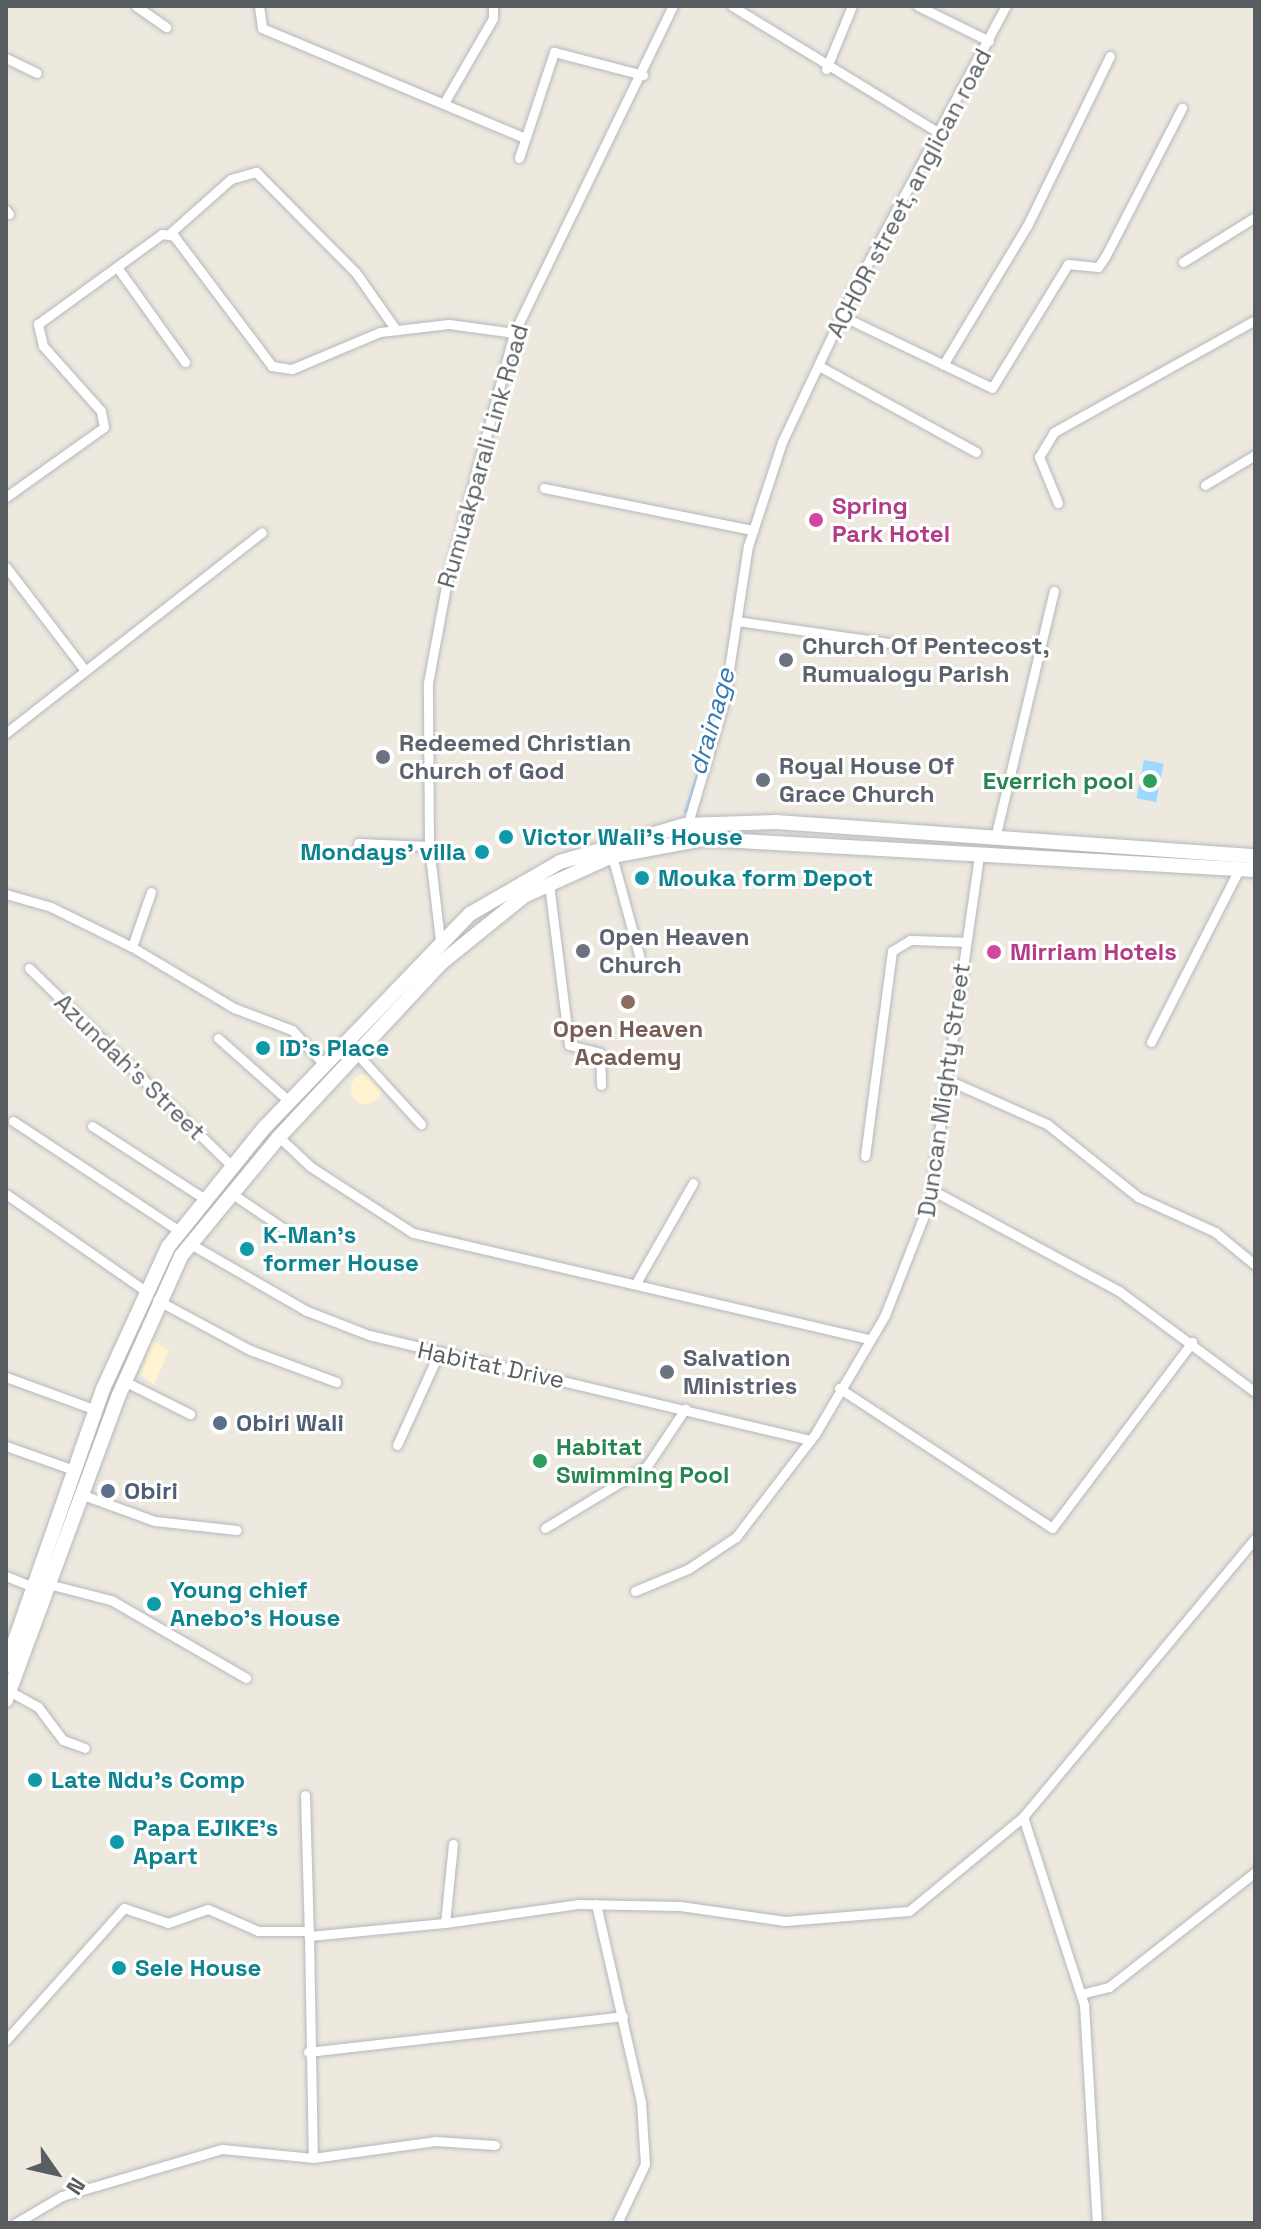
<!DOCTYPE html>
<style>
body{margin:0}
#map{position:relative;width:1261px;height:2229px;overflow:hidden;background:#ede9df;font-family:"Space Grotesk",sans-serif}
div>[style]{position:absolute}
.commercial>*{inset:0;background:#fff3d2}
.round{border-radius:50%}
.water>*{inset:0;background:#9dd8ff;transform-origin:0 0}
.stream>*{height:3px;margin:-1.5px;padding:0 1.5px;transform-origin:1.5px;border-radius:1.5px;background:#9dd8ff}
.roads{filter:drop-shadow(0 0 2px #b5b8bd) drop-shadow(0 0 2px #b5b8bd)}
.minor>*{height:9px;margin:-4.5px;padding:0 4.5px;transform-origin:4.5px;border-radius:4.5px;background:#fff}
.secondary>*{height:14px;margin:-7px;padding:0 7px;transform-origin:7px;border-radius:7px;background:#fff}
.dots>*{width:22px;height:22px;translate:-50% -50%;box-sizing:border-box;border:4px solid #fff;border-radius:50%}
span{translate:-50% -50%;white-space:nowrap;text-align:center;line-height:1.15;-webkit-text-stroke:6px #fff;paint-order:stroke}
.street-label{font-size:24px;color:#585d61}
.hotel-label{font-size:24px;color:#b23c85;font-weight:700}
.left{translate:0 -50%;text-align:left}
.worship-label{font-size:24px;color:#5b616d;font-weight:700}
.leisure-label{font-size:24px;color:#27864d;font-weight:700}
.right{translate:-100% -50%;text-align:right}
.culture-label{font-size:24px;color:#0d838f;font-weight:700}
.education-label{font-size:24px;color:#785e54;font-weight:700}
.service-label{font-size:24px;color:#4e5e75;font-weight:700}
.water-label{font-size:26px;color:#3678b5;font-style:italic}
.frame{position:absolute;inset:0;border:8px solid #585d61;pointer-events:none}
.north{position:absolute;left:16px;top:2133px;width:80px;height:80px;-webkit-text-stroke:6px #fff;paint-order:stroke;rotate:124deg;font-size:22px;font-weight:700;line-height:32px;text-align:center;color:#585d61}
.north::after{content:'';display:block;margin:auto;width:28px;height:36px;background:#585d61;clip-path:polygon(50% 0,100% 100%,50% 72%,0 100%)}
</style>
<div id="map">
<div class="commercial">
<div class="round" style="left:351px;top:1074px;width:30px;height:30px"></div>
<div style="clip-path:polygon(152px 1340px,169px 1350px,154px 1385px,141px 1375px)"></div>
</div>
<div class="water">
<div style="left:1144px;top:760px;width:20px;height:39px;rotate:11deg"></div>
</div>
<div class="stream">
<div style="left:685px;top:811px;width:80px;rotate:-71.8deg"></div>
</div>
<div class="roads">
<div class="minor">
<div style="left:136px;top:6px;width:37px;rotate:35deg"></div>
<div style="left:259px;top:6px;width:22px;rotate:82deg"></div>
<div style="left:262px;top:28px;width:285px;rotate:22.7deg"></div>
<div style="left:732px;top:6px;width:245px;rotate:31.5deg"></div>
<div style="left:918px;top:6px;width:79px;rotate:26.2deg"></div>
<div style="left:6px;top:58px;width:34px;rotate:26deg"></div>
<div style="left:826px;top:69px;width:68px;rotate:-67.6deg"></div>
<div style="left:444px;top:103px;width:98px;rotate:-60deg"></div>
<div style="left:493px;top:18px;width:12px;rotate:-90deg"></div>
<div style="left:519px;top:158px;width:112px;rotate:-71.7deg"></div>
<div style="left:554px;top:52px;width:92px;rotate:14.5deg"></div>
<div style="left:6px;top:210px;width:5px;rotate:53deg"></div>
<div style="left:169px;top:234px;width:83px;rotate:-41.6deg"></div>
<div style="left:231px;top:179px;width:26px;rotate:-16deg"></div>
<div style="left:256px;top:172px;width:142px;rotate:45.3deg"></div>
<div style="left:356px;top:273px;width:70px;rotate:54.9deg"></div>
<div style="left:1183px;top:262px;width:85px;rotate:-32deg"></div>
<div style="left:117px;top:267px;width:117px;rotate:54.4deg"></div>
<div style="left:842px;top:316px;width:166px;rotate:25.6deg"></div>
<div style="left:992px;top:388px;width:145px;rotate:-58.5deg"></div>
<div style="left:1068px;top:264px;width:30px;rotate:6deg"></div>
<div style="left:1098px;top:267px;width:12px;rotate:-55deg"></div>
<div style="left:1105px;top:257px;width:168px;rotate:-62.7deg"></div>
<div style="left:943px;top:365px;width:162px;rotate:-58.9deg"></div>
<div style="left:1027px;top:226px;width:189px;rotate:-64deg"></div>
<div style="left:819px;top:366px;width:179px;rotate:28.7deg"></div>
<div style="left:1205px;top:485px;width:58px;rotate:-31deg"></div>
<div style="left:544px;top:488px;width:213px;rotate:11.4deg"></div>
<div style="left:6px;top:497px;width:120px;rotate:-35.5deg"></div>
<div style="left:104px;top:427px;width:16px;rotate:-101deg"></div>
<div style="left:101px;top:411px;width:87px;rotate:-131.7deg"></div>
<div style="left:43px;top:346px;width:23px;rotate:-103deg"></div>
<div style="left:38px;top:324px;width:153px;rotate:-36deg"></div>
<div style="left:162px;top:234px;width:12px;rotate:9deg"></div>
<div style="left:174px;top:236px;width:163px;rotate:53deg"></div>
<div style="left:272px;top:366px;width:20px;rotate:9deg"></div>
<div style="left:292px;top:369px;width:95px;rotate:-22.8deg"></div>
<div style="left:380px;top:332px;width:69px;rotate:-6.6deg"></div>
<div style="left:449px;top:324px;width:66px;rotate:7.9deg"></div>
<div style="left:1058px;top:503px;width:50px;rotate:-112.4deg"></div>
<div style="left:1039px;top:457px;width:29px;rotate:-59deg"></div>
<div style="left:1054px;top:432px;width:230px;rotate:-29.1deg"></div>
<div style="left:6px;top:567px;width:128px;rotate:52.6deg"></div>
<div style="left:737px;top:621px;width:168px;rotate:8.2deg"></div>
<div style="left:6px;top:733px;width:325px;rotate:-38.1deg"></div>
<div style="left:995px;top:838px;width:254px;rotate:-76.6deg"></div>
<div style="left:683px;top:840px;width:144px;rotate:-73.5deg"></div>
<div style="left:724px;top:702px;width:158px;rotate:-81.3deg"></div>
<div style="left:748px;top:546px;width:109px;rotate:-71.9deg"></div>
<div style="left:782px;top:442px;width:169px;rotate:-64.8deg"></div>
<div style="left:854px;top:289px;width:321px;rotate:-61.8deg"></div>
<div style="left:358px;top:843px;width:71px;rotate:2.4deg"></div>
<div style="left:612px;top:856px;width:103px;rotate:74.7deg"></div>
<div style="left:549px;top:884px;width:162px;rotate:82.9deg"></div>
<div style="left:569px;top:1045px;width:32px;rotate:14deg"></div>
<div style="left:600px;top:1053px;width:32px;rotate:88deg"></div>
<div style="left:151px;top:892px;width:58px;rotate:109.1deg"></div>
<div style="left:132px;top:947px;width:119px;rotate:30.9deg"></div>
<div style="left:234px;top:1008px;width:62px;rotate:20.8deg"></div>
<div style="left:292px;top:1030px;width:45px;rotate:46.8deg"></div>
<div style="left:6px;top:894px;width:47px;rotate:16.1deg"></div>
<div style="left:51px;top:907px;width:90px;rotate:26.3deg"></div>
<div style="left:440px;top:940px;width:95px;rotate:-96.7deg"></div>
<div style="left:429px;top:846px;width:163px;rotate:-90.4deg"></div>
<div style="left:428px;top:683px;width:105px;rotate:-79.5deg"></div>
<div style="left:447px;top:580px;width:256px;rotate:-74.8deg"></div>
<div style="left:514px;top:333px;width:364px;rotate:-64.1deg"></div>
<div style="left:29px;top:968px;width:282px;rotate:44.3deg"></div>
<div style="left:218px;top:1038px;width:95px;rotate:41.6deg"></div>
<div style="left:1151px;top:1042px;width:194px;rotate:-63deg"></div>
<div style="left:357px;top:1054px;width:95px;rotate:47.6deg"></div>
<div style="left:950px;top:1081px;width:106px;rotate:23.9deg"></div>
<div style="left:1047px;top:1124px;width:117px;rotate:38.7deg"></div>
<div style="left:1138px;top:1197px;width:85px;rotate:24.4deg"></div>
<div style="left:1215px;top:1232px;width:52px;rotate:39.5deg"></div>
<div style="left:13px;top:1121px;width:199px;rotate:33.5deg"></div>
<div style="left:92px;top:1126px;width:135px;rotate:32.9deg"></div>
<div style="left:279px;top:1137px;width:44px;rotate:43.2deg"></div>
<div style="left:311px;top:1167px;width:121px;rotate:32.9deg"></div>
<div style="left:413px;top:1233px;width:467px;rotate:13.1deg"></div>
<div style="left:865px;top:1156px;width:207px;rotate:-82.5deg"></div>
<div style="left:892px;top:951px;width:21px;rotate:-31deg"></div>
<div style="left:910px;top:940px;width:56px;rotate:2deg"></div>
<div style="left:932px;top:1190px;width:213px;rotate:28.4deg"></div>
<div style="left:1119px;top:1291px;width:169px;rotate:36.6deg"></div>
<div style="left:231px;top:1193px;width:75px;rotate:34.1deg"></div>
<div style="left:6px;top:1194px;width:168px;rotate:34.8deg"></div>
<div style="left:189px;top:1243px;width:136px;rotate:30deg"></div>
<div style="left:307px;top:1311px;width:66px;rotate:21.2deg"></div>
<div style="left:369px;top:1335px;width:454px;rotate:13.4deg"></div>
<div style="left:636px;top:1283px;width:115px;rotate:-60.3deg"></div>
<div style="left:157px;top:1300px;width:106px;rotate:28.3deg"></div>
<div style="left:250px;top:1350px;width:92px;rotate:20.4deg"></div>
<div style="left:6px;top:1377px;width:96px;rotate:20.1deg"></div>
<div style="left:124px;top:1381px;width:74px;rotate:26.6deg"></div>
<div style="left:839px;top:1388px;width:255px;rotate:33.3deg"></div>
<div style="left:1052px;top:1528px;width:233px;rotate:-53deg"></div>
<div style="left:397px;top:1445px;width:99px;rotate:-65.5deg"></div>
<div style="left:6px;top:1446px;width:72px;rotate:19.4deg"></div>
<div style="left:83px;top:1495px;width:77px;rotate:19.9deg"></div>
<div style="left:155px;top:1521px;width:82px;rotate:6.3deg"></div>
<div style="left:545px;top:1528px;width:119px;rotate:-31.3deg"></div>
<div style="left:647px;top:1466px;width:69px;rotate:-56.3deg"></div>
<div style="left:6px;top:1576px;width:31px;rotate:22deg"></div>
<div style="left:52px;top:1585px;width:61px;rotate:14.3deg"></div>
<div style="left:111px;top:1600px;width:156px;rotate:30deg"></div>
<div style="left:635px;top:1591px;width:57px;rotate:-22.5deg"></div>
<div style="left:688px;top:1569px;width:58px;rotate:-33.7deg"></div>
<div style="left:736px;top:1537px;width:130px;rotate:-52.5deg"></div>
<div style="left:815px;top:1434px;width:138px;rotate:-59.5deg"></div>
<div style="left:885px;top:1315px;width:120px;rotate:-68.6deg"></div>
<div style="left:929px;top:1203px;width:352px;rotate:-81.8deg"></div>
<div style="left:11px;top:1692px;width:31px;rotate:29deg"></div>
<div style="left:38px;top:1707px;width:41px;rotate:52.9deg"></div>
<div style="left:63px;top:1740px;width:23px;rotate:20deg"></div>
<div style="left:305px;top:1795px;width:141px;rotate:88.4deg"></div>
<div style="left:1023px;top:1817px;width:198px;rotate:72deg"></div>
<div style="left:1084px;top:2005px;width:218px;rotate:86.6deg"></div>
<div style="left:453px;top:1844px;width:79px;rotate:95.8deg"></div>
<div style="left:445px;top:1923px;width:134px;rotate:-8.1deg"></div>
<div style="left:578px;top:1904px;width:102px;rotate:1.1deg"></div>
<div style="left:680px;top:1906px;width:106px;rotate:8.1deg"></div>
<div style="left:785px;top:1921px;width:124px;rotate:-4.6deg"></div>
<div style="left:909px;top:1911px;width:148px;rotate:-39.5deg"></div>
<div style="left:1023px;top:1817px;width:362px;rotate:-50.2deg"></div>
<div style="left:596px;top:1904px;width:203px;rotate:77.2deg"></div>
<div style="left:641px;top:2102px;width:62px;rotate:86.3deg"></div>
<div style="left:645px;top:2164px;width:65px;rotate:115.4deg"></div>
<div style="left:445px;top:1923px;width:137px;rotate:174.5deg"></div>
<div style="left:309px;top:1936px;width:222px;rotate:89deg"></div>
<div style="left:313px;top:2158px;width:123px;rotate:-7.9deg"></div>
<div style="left:435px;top:2141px;width:60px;rotate:3.8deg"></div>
<div style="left:1081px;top:1994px;width:29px;rotate:-14deg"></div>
<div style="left:1109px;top:1987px;width:186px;rotate:-38.2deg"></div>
<div style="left:6px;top:2040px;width:177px;rotate:-48.2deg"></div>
<div style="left:124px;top:1908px;width:46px;rotate:18.8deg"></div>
<div style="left:168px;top:1923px;width:42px;rotate:-19.3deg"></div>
<div style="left:208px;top:1909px;width:55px;rotate:23.7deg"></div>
<div style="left:258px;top:1931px;width:51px"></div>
<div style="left:308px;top:2052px;width:317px;rotate:-6.5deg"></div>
<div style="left:16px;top:2223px;width:53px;rotate:-30.4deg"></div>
<div style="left:62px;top:2196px;width:167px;rotate:-16.4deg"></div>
<div style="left:222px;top:2149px;width:91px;rotate:5.6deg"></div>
</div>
<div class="secondary">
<div style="left:6px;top:1666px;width:293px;rotate:-70.7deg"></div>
<div style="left:103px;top:1389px;width:156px;rotate:-65.4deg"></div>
<div style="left:168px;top:1247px;width:154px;rotate:-51.1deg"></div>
<div style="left:265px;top:1127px;width:296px;rotate:-46.1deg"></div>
<div style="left:470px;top:914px;width:104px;rotate:-30deg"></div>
<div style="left:560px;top:862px;width:130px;rotate:-16.5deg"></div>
<div style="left:685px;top:825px;width:91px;rotate:-1.9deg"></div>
<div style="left:776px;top:822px;width:480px;rotate:4.1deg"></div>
<div style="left:6px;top:1700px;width:323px;rotate:-69.7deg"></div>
<div style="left:118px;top:1397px;width:154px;rotate:-65.9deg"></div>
<div style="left:181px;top:1256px;width:154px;rotate:-50.5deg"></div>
<div style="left:279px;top:1137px;width:238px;rotate:-47deg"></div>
<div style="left:441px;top:963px;width:107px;rotate:-38.9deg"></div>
<div style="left:524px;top:896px;width:97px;rotate:-24.4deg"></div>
<div style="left:612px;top:856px;width:94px;rotate:-10.5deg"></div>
<div style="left:704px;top:839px;width:552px;rotate:3.22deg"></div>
</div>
</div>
<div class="dots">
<div style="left:816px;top:520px;background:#d1479c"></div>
<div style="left:786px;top:660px;background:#6b7280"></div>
<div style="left:383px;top:757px;background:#6b7280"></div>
<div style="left:763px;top:780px;background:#6b7280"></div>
<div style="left:1150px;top:781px;background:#2e9e5b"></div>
<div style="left:506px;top:837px;background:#0f9aa8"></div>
<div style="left:482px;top:852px;background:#0f9aa8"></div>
<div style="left:642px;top:878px;background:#0f9aa8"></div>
<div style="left:583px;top:951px;background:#6b7280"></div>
<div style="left:994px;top:952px;background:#d1479c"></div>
<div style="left:628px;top:1002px;background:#8d6e63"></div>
<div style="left:263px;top:1048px;background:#0f9aa8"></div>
<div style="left:247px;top:1249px;background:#0f9aa8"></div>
<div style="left:667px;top:1372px;background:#6b7280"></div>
<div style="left:220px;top:1423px;background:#5c6f8a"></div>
<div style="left:540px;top:1461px;background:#2e9e5b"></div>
<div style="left:108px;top:1491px;background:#5c6f8a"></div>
<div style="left:154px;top:1604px;background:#0f9aa8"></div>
<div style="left:35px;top:1780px;background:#0f9aa8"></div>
<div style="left:117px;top:1842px;background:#0f9aa8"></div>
<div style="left:119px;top:1968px;background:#0f9aa8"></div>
</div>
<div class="street-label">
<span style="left:909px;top:193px;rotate:-62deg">ACHOR street, anglican road</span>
<span style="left:483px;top:456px;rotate:-74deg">Rumuakparali Link Road</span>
<span style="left:130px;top:1067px;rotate:44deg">Azundah's Street</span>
<span style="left:944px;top:1090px;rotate:-82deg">Duncan Mighty Street</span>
<span style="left:491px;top:1365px;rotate:12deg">Habitat Drive</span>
</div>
<div class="hotel-label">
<span class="left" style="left:832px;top:520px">Spring<br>Park Hotel</span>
<span class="left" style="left:1010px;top:952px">Mirriam Hotels</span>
</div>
<div class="worship-label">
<span class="left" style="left:802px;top:660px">Church Of Pentecost,<br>Rumualogu Parish</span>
<span class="left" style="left:399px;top:757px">Redeemed Christian<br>Church of God</span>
<span class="left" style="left:779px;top:780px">Royal House Of<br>Grace Church</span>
<span class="left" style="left:599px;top:951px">Open Heaven<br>Church</span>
<span class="left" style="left:683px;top:1372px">Salvation<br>Ministries</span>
</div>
<div class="leisure-label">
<span class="right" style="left:1134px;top:781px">Everrich pool</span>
<span class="left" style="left:556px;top:1461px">Habitat<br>Swimming Pool</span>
</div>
<div class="culture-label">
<span class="left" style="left:522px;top:837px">Victor Wali's House</span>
<span class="right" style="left:466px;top:852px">Mondays' villa</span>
<span class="left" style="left:658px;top:878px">Mouka form Depot</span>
<span class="left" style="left:279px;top:1048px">ID's Place</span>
<span class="left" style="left:263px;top:1249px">K-Man's<br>former House</span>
<span class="left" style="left:170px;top:1604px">Young chief<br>Anebo's House</span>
<span class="left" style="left:51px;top:1780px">Late Ndu's Comp</span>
<span class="left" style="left:133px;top:1842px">Papa EJIKE's<br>Apart</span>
<span class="left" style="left:135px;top:1968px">Sele House</span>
</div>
<div class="education-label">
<span style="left:628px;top:1043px">Open Heaven<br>Academy</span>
</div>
<div class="service-label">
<span class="left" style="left:236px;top:1423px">Obiri Wali</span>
<span class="left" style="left:124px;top:1491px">Obiri</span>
</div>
<div class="water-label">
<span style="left:712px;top:722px;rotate:-74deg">drainage</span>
</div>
<div class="frame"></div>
<div class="north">N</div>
</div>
